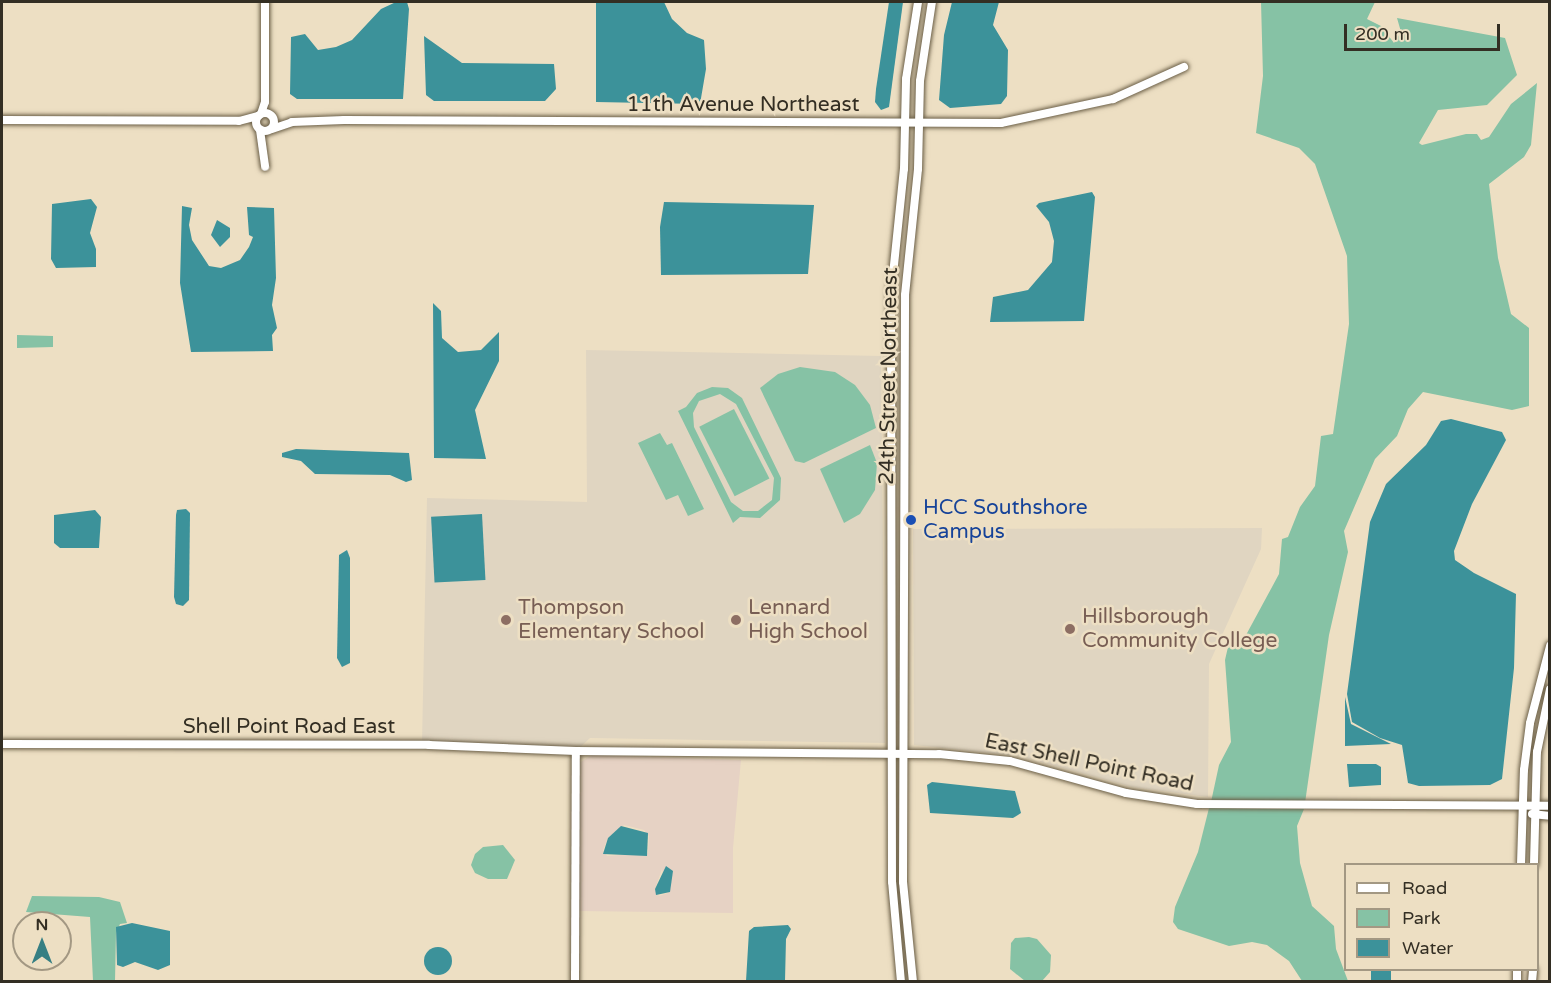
<!DOCTYPE html>
<style>
body{margin:0}
#map{position:relative;width:1551px;height:983px;overflow:hidden;background:#eddfc3;font-family:"Varela Round",sans-serif}
div>[style]{position:absolute}
.commercial>*{inset:0;background:#e6d2c4}
.education>*{inset:0;background:#e0d5c1}
.green>*{inset:0;background:#86c2a5;transform-origin:0 0}
.water>*{inset:0;background:#3c929a;transform-origin:0 0}
.round{border-radius:50%}
.roads{filter:drop-shadow(0 0 2px #6a5e46) drop-shadow(0 0 2px #6a5e46)}
.tertiary>*{height:8px;margin:-4px;padding:0 4px;transform-origin:4px;border-radius:4px;background:#fff}
.tertiary>.ring{margin:-4px;padding:0;box-sizing:content-box;background:none;border:8px solid #fff;border-radius:50%}
.dots>*{width:16px;height:16px;translate:-50% -50%;box-sizing:border-box;border:3px solid #eddfc3;border-radius:50%}
span{translate:-50% -50%;white-space:nowrap;text-align:center;line-height:1.15;-webkit-text-stroke:5px #eddfc3;paint-order:stroke}
.street-label{font-size:21px;color:#332e23}
.transit-label{font-size:21px;color:#164399}
.left{translate:0 -50%;text-align:left}
.education-label{font-size:21px;color:#785e54}
.frame{position:absolute;inset:0;border:3px solid #332e23;pointer-events:none}
.legend{position:absolute;left:1344px;top:863px;width:195px;height:108px;box-sizing:border-box;background:#eddfc3;border:2px solid #a39883;margin:0;padding:8px 10px;list-style:none;font-size:18px;color:#332e23}
.legend li{display:flex;align-items:center;gap:12px;height:30px}
.legend b{width:30px;border:2px solid #a39883}
.north{position:absolute;left:12px;top:911px;width:60px;height:60px;box-sizing:border-box;background:#eddfc3;border:2px solid #a39883;border-radius:50%;rotate:0deg;font-size:16px;font-weight:700;line-height:24px;text-align:center;color:#332e23}
.north::after{content:'';display:block;margin:auto;width:21px;height:27px;background:#367f83;clip-path:polygon(50% 0,100% 100%,50% 72%,0 100%)}
.scale{position:absolute;left:1344px;top:24px;width:156px;height:27px;box-sizing:border-box;border:3px solid #332e23;border-top:0;padding-left:8px;font-size:18px;line-height:21px;white-space:nowrap;color:#332e23;-webkit-text-stroke:4px #eddfc3;paint-order:stroke}
</style>
<div id="map">
<div class="commercial">
<div style="clip-path:polygon(evenodd,592px 755px,741px 760px,733px 848px,733px 913px,578px 911px,579px 763px,592px 755px,624px 825px,644px 830px,649px 836px,648px 853px,607px 856px,603px 850px,608px 838px,624px 825px,592px 755px,662px 869px,668px 893px,659px 896px,655px 889px,662px 869px)"></div>
</div>
<div class="education">
<div style="clip-path:polygon(586px 350px,881px 356px,885px 743px,590px 738px,576px 751px,422px 743px,427px 498px,587px 502px)"></div>
<div style="clip-path:polygon(1262px 528px,1261px 549px,1209px 664px,1208px 797px,1132px 787px,1019px 756px,914px 745px,913px 529px)"></div>
</div>
<div class="green">
<div style="clip-path:polygon(1261px 2px,1375px 2px,1367px 19px,1381px 26px,1394px 43px,1401px 32px,1397px 18px,1505px 38px,1517px 75px,1487px 105px,1438px 110px,1419px 143px,1422px 145px,1466px 134px,1477px 134px,1481px 140px,1489px 137px,1511px 104px,1537px 83px,1531px 145px,1524px 157px,1489px 184px,1498px 258px,1511px 314px,1529px 328px,1529px 406px,1512px 410px,1423px 392px,1408px 409px,1397px 436px,1375px 459px,1344px 531px,1348px 552px,1329px 635px,1305px 803px,1211px 802px,1219px 765px,1231px 742px,1225px 660px,1228px 647px,1246px 635px,1279px 574px,1282px 539px,1288px 537px,1300px 507px,1315px 486px,1321px 436px,1333px 434px,1349px 324px,1347px 256px,1315px 164px,1299px 148px,1256px 133px,1263px 76px)"></div>
<div style="clip-path:polygon(17px 335px,53px 336px,53px 347px,17px 348px)"></div>
<div style="clip-path:polygon(800px 367px,835px 372px,855px 385px,870px 405px,876px 428px,804px 463px,795px 461px,760px 388px,778px 374px)"></div>
<div style="clip-path:polygon(evenodd,712px 387px,728px 388px,742px 398px,781px 478px,780px 500px,760px 518px,740px 517px,733px 523px,678px 411px,686px 407px,697px 393px,712px 387px,720px 394px,736px 404px,774px 478px,772px 500px,758px 511px,743px 511px,731px 502px,694px 427px,693px 413px,699px 401px,720px 394px)"></div>
<div style="left:734px;top:409px;width:78px;height:39px;rotate:63deg"></div>
<div style="clip-path:polygon(660px 433px,667px 445px,672px 443px,704px 509px,688px 516px,678px 495px,666px 500px,638px 443px)"></div>
<div style="clip-path:polygon(870px 445px,877px 463px,875px 490px,860px 514px,844px 523px,820px 469px)"></div>
<div style="clip-path:polygon(1209px 808px,1304px 809px,1297px 826px,1300px 863px,1312px 906px,1334px 926px,1336px 949px,1348px 981px,1302px 981px,1289px 961px,1267px 945px,1252px 942px,1229px 946px,1178px 929px,1173px 922px,1175px 907px,1198px 852px)"></div>
<div style="clip-path:polygon(503px 845px,515px 860px,507px 879px,488px 879px,475px 873px,471px 865px,475px 854px,483px 847px)"></div>
<div style="clip-path:polygon(32px 896px,99px 897px,120px 902px,127px 923px,120px 924px,116px 933px,115px 981px,93px 981px,90px 917px,26px 912px)"></div>
<div style="clip-path:polygon(1029px 937px,1037px 939px,1051px 955px,1050px 972px,1042px 981px,1025px 981px,1010px 969px,1011px 943px,1015px 938px)"></div>
</div>
<div class="water">
<div style="clip-path:polygon(396px 2px,407px 2px,409px 9px,403px 99px,297px 99px,290px 94px,291px 37px,305px 34px,318px 50px,336px 47px,352px 40px,381px 9px)"></div>
<div style="clip-path:polygon(596px 2px,664px 2px,672px 19px,687px 33px,704px 40px,706px 69px,700px 104px,596px 102px)"></div>
<div style="clip-path:polygon(889px 2px,903px 2px,889px 107px,881px 110px,875px 102px,876px 89px)"></div>
<div style="clip-path:polygon(952px 2px,999px 2px,993px 25px,1008px 50px,1007px 96px,1001px 104px,950px 108px,939px 100px,944px 35px)"></div>
<div style="clip-path:polygon(424px 36px,462px 63px,554px 64px,556px 89px,545px 101px,434px 101px,426px 95px)"></div>
<div style="clip-path:polygon(1092px 192px,1095px 197px,1084px 321px,990px 322px,993px 297px,1028px 290px,1052px 262px,1054px 241px,1049px 222px,1036px 206px,1039px 203px)"></div>
<div style="clip-path:polygon(91px 199px,97px 207px,90px 233px,96px 249px,96px 267px,56px 268px,51px 259px,52px 204px)"></div>
<div style="clip-path:polygon(664px 202px,814px 205px,808px 274px,661px 275px,660px 227px)"></div>
<div style="clip-path:polygon(182px 206px,192px 208px,189px 225px,192px 240px,209px 266px,221px 268px,240px 260px,249px 247px,253px 237px,249px 235px,247px 207px,274px 208px,276px 278px,272px 305px,277px 328px,272px 335px,273px 351px,191px 352px,180px 283px)"></div>
<div style="clip-path:polygon(217px 220px,230px 228px,230px 237px,220px 247px,211px 235px)"></div>
<div style="clip-path:polygon(433px 303px,441px 311px,442px 338px,458px 352px,481px 350px,499px 332px,499px 361px,475px 410px,486px 459px,434px 458px)"></div>
<div style="clip-path:polygon(1451px 419px,1502px 432px,1506px 440px,1472px 504px,1454px 551px,1455px 560px,1474px 573px,1516px 594px,1514px 668px,1502px 779px,1490px 785px,1419px 786px,1408px 783px,1402px 745px,1380px 738px,1352px 722px,1347px 694px,1370px 522px,1386px 484px,1426px 445px,1441px 421px)"></div>
<div style="clip-path:polygon(296px 449px,409px 453px,412px 480px,406px 482px,390px 475px,315px 474px,301px 461px,282px 457px,282px 453px)"></div>
<div style="clip-path:polygon(186px 509px,190px 513px,189px 600px,183px 606px,176px 604px,174px 597px,176px 515px,177px 510px)"></div>
<div style="clip-path:polygon(95px 510px,101px 517px,99px 548px,60px 548px,54px 543px,54px 515px)"></div>
<div style="left:482px;top:514px;width:66px;height:51px;rotate:87deg"></div>
<div style="clip-path:polygon(347px 550px,350px 558px,350px 663px,342px 667px,337px 658px,339px 555px)"></div>
<div style="clip-path:polygon(1345px 697px,1351px 724px,1391px 744px,1345px 746px)"></div>
<div style="clip-path:polygon(1347px 764px,1376px 764px,1381px 767px,1381px 785px,1349px 787px)"></div>
<div style="clip-path:polygon(932px 782px,1015px 791px,1021px 813px,1013px 818px,930px 813px,927px 785px)"></div>
<div style="clip-path:polygon(621px 826px,648px 833px,647px 856px,603px 854px,608px 838px)"></div>
<div style="clip-path:polygon(666px 866px,673px 871px,670px 892px,656px 895px,655px 889px)"></div>
<div style="clip-path:polygon(132px 923px,170px 931px,170px 965px,158px 970px,135px 962px,123px 967px,117px 965px,116px 927px)"></div>
<div style="clip-path:polygon(788px 925px,791px 929px,786px 939px,785px 981px,746px 981px,749px 931px,754px 927px)"></div>
<div class="round" style="left:424px;top:947px;width:28px;height:28px"></div>
<div style="left:1371px;top:970px;width:20px;height:11px"></div>
</div>
<div class="roads">
<div class="tertiary">
<div class="ring" style="left:256px;top:113px;width:10px;height:10px"></div>
<div style="left:261px;top:114px;width:13px;rotate:-72deg"></div>
<div style="left:265px;top:102px;width:100px;rotate:-90deg"></div>
<div style="left:2px;top:120px;width:237px;rotate:0.2deg"></div>
<div style="left:239px;top:121px;width:20px;rotate:-15deg"></div>
<div style="left:272px;top:129px;width:21px;rotate:-19deg"></div>
<div style="left:292px;top:122px;width:52px;rotate:-2.2deg"></div>
<div style="left:344px;top:120px;width:657px;rotate:0.26deg"></div>
<div style="left:1001px;top:123px;width:115px;rotate:-12.1deg"></div>
<div style="left:1113px;top:99px;width:78px;rotate:-24.3deg"></div>
<div style="left:260px;top:130px;width:37px;rotate:82deg"></div>
<div style="left:2px;top:744px;width:427px;rotate:0.1deg"></div>
<div style="left:429px;top:745px;width:147px;rotate:2.3deg"></div>
<div style="left:576px;top:751px;width:363px;rotate:0.5deg"></div>
<div style="left:939px;top:754px;width:71px;rotate:5.6deg"></div>
<div style="left:1010px;top:761px;width:120px;rotate:15.4deg"></div>
<div style="left:1126px;top:793px;width:72px;rotate:8.8deg"></div>
<div style="left:1197px;top:804px;width:353px;rotate:0.3deg"></div>
<div style="left:1532px;top:814px;width:18px;rotate:6deg"></div>
<div style="left:1521px;top:864px;width:94px;rotate:-88.2deg"></div>
<div style="left:1524px;top:770px;width:47px;rotate:-82.7deg"></div>
<div style="left:1530px;top:723px;width:80px;rotate:-75.4deg"></div>
<div style="left:1534px;top:864px;width:112px;rotate:-88.5deg"></div>
<div style="left:1537px;top:752px;width:64px;rotate:-78.3deg"></div>
<div style="left:575px;top:982px;width:231px;rotate:-89.8deg"></div>
<div style="left:901px;top:982px;width:100px;rotate:-95.1deg"></div>
<div style="left:892px;top:882px;width:588px;rotate:-90.1deg"></div>
<div style="left:891px;top:294px;width:126px;rotate:-84.1deg"></div>
<div style="left:904px;top:169px;width:90px;rotate:-88.7deg"></div>
<div style="left:906px;top:79px;width:78px;rotate:-81.1deg"></div>
<div style="left:913px;top:982px;width:100px;rotate:-95.7deg"></div>
<div style="left:903px;top:882px;width:587px;rotate:-89.8deg"></div>
<div style="left:905px;top:295px;width:127px;rotate:-84.1deg"></div>
<div style="left:918px;top:169px;width:88px;rotate:-88.7deg"></div>
<div style="left:920px;top:81px;width:80px;rotate:-81.4deg"></div>
<div style="left:1517px;top:982px;width:12px;rotate:-90deg"></div>
<div style="left:1532px;top:982px;width:12px;rotate:-85deg"></div>
</div>
</div>
<div class="dots">
<div style="left:911px;top:520px;background:#1a4fb4"></div>
<div style="left:506px;top:620px;background:#8d6e63"></div>
<div style="left:736px;top:620px;background:#8d6e63"></div>
<div style="left:1070px;top:629px;background:#8d6e63"></div>
</div>
<div class="street-label">
<span style="left:743px;top:105px">11th Avenue Northeast</span>
<span style="left:889px;top:376px;rotate:-89deg">24th Street Northeast</span>
<span style="left:289px;top:727px">Shell Point Road East</span>
<span style="left:1089px;top:763px;rotate:12deg">East Shell Point Road</span>
</div>
<div class="transit-label">
<span class="left" style="left:923px;top:520px">HCC Southshore<br>Campus</span>
</div>
<div class="education-label">
<span class="left" style="left:518px;top:620px">Thompson<br>Elementary School</span>
<span class="left" style="left:748px;top:620px">Lennard<br>High School</span>
<span class="left" style="left:1082px;top:629px">Hillsborough<br>Community College</span>
</div>
<div class="frame"></div>
<ul class="legend">
<li><b style="height:8px;background:#fff"></b>Road</li>
<li><b style="height:16px;background:#86c2a5"></b>Park</li>
<li><b style="height:16px;background:#3c929a"></b>Water</li>
</ul>
<div class="north">N</div>
<div class="scale">200 m</div>
</div>
